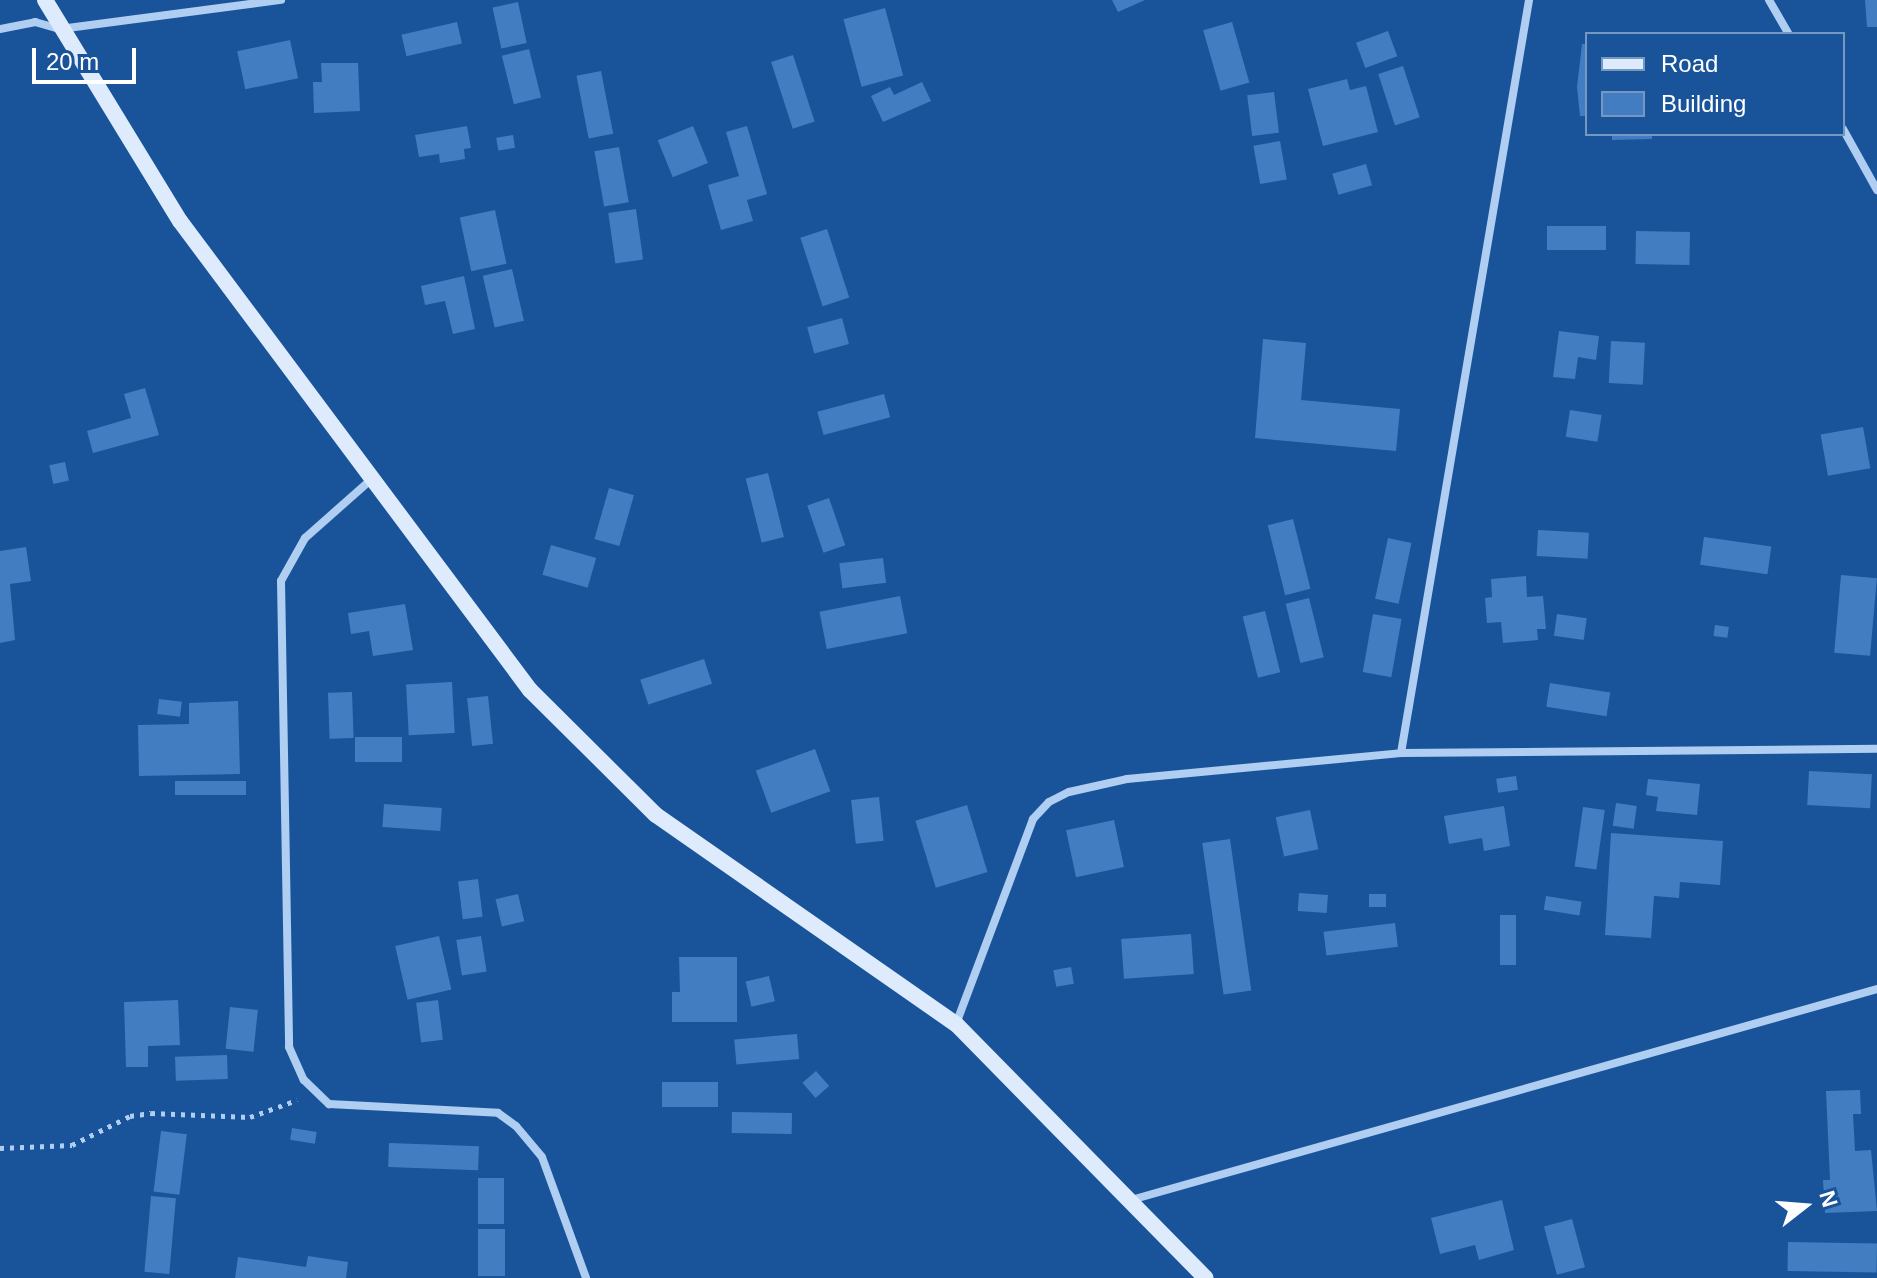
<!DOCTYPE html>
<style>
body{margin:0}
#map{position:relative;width:1877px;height:1278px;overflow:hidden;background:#19549a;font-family:Arial,sans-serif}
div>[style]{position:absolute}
.building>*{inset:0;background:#427dc1;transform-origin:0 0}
.path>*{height:5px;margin-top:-2.5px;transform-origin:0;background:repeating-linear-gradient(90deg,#afcef1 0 4px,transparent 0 10px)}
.street>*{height:8px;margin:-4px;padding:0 4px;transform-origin:4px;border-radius:4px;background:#afcef1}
.secondary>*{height:16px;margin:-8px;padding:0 8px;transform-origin:8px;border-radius:8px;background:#ddebfc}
span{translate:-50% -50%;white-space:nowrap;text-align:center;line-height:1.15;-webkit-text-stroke:8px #19549a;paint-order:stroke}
.legend{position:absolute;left:1585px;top:32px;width:260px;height:104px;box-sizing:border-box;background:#19549a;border:2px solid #7598c2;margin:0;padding:10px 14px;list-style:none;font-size:24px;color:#fff}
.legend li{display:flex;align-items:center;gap:16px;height:40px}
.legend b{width:40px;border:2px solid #7598c2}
.north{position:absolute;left:1765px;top:1166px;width:80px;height:80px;-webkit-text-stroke:6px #19549a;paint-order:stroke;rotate:73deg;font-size:22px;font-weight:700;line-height:32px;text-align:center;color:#fff}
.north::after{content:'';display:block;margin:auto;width:28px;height:36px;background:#fff;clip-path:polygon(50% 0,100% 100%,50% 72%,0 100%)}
.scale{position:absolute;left:32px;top:48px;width:104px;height:36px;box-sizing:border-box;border:4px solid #fff;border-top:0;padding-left:10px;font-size:24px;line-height:28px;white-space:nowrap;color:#fff;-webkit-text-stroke:6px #19549a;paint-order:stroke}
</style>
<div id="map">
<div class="building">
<div style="clip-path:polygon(1112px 0,1145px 0,1118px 12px)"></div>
<div style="clip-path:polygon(1865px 0,1877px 0,1877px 27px,1867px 27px)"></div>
<div style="left:518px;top:2px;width:42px;height:26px;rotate:78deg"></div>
<div style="left:885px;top:8px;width:70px;height:43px;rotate:75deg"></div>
<div style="left:457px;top:22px;width:22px;height:57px;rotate:77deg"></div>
<div style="left:1232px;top:22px;width:63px;height:30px;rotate:74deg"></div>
<div style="left:1388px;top:31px;width:27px;height:34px;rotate:70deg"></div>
<div style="left:290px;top:40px;width:39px;height:54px;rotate:78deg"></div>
<div style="clip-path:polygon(1582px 44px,1587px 44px,1587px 116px,1580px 116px,1577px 87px)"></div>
<div style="left:529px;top:49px;width:50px;height:28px;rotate:76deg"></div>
<div style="left:793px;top:55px;width:70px;height:23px;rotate:72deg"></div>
<div style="clip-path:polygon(321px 63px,358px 63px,360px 111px,314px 113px,313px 82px,322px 82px)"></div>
<div style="left:1403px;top:66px;width:54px;height:26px;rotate:72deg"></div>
<div style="left:601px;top:71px;width:64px;height:25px;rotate:79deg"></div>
<div style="clip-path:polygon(1347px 79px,1350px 90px,1366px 86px,1378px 132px,1323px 146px,1308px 89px)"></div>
<div style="clip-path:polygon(922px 82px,931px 101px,883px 122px,871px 96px,890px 87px,894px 95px)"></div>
<div style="left:1274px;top:92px;width:41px;height:27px;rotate:83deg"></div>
<div style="clip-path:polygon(467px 126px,471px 148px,464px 149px,465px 159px,440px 163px,439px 154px,419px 157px,415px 135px)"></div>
<div style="left:693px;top:126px;width:40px;height:38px;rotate:68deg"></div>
<div style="clip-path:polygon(747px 126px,767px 194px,747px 200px,753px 221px,721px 230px,708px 185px,739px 176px,726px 132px)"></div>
<div style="clip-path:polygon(1612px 134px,1652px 134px,1652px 139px,1612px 140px)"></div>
<div style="left:513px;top:135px;width:13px;height:17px;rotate:81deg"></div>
<div style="left:1280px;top:141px;width:39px;height:27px;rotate:80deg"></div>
<div style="left:619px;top:147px;width:56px;height:25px;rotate:80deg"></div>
<div style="left:1366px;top:164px;width:22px;height:35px;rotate:74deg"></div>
<div style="left:636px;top:209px;width:51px;height:28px;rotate:82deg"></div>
<div style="left:495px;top:210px;width:55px;height:36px;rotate:78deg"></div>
<div style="left:1547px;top:226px;width:59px;height:24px"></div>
<div style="left:827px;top:229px;width:72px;height:28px;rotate:72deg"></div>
<div style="left:1636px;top:231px;width:54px;height:33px;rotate:1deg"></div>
<div style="left:512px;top:269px;width:53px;height:30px;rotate:77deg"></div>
<div style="clip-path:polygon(464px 276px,475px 329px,453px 334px,445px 301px,425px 305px,421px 286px)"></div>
<div style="left:842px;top:318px;width:27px;height:36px;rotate:75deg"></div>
<div style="clip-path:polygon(1559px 331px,1599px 336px,1596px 360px,1578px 357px,1575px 379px,1553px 377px)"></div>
<div style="clip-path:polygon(1263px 339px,1306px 343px,1301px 400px,1400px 409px,1396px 451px,1255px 438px)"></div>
<div style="left:1611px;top:341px;width:34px;height:42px;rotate:3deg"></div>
<div style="clip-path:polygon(145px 388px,159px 435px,93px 453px,87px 431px,131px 418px,124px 394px)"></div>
<div style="left:884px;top:394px;width:24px;height:69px;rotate:75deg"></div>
<div style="left:1570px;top:410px;width:32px;height:27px;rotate:9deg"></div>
<div style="left:1863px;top:427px;width:42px;height:43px;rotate:80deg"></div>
<div style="left:65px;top:462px;width:19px;height:16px;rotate:78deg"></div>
<div style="left:768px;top:473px;width:66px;height:23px;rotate:76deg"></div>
<div style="left:609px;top:488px;width:26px;height:53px;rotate:16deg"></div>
<div style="left:829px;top:498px;width:50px;height:23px;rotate:71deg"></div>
<div style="left:1293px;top:519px;width:72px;height:26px;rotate:76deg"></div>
<div style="left:1538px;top:530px;width:51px;height:26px;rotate:3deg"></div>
<div style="left:1704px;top:537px;width:68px;height:28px;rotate:8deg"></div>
<div style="left:1388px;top:538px;width:24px;height:62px;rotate:12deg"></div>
<div style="left:551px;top:545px;width:47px;height:31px;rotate:16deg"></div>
<div style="clip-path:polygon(26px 547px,31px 581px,10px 584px,15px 640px,0 643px,0 551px)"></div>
<div style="left:883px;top:558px;width:25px;height:44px;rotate:83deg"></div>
<div style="left:1841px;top:575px;width:36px;height:78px;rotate:5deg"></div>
<div style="clip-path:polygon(1526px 576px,1527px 597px,1543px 596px,1546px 629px,1537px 629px,1538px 640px,1503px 643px,1501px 622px,1487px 623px,1485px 598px,1492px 597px,1491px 579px)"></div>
<div style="left:900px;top:596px;width:38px;height:82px;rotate:79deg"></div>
<div style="left:1309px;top:598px;width:61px;height:24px;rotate:76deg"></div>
<div style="clip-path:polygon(405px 604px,413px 650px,373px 656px,369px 631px,351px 634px,348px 613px)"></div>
<div style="left:1265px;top:611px;width:63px;height:23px;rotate:76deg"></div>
<div style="left:1373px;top:614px;width:29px;height:59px;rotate:10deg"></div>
<div style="left:1557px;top:614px;width:30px;height:22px;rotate:8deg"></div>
<div style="left:1715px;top:625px;width:14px;height:11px;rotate:8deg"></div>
<div style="left:704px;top:659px;width:26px;height:67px;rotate:72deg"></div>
<div style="left:452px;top:682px;width:51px;height:46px;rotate:87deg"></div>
<div style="left:1550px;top:683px;width:61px;height:24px;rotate:9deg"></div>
<div style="left:352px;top:692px;width:46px;height:24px;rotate:88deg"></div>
<div style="left:488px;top:696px;width:48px;height:21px;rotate:84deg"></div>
<div style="left:159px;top:699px;width:23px;height:15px;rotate:7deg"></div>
<div style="clip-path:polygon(238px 701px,240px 774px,139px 776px,138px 725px,189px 724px,189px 703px)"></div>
<div style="left:402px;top:737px;width:25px;height:47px;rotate:90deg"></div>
<div style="left:815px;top:749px;width:45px;height:63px;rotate:70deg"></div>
<div style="left:1809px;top:771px;width:63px;height:34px;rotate:3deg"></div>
<div style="left:1516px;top:776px;width:14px;height:20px;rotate:82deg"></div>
<div style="clip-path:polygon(1648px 779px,1700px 784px,1697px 815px,1656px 811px,1658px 797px,1646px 795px)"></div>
<div style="left:246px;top:781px;width:14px;height:71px;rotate:90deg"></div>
<div style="left:879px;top:797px;width:44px;height:28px;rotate:84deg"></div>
<div style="left:1616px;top:803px;width:21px;height:23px;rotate:8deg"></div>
<div style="left:384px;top:804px;width:58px;height:23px;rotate:4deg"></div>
<div style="left:967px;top:805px;width:70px;height:54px;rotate:73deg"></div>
<div style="clip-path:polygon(1504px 806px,1510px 846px,1484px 851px,1482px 838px,1449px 844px,1444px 816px)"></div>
<div style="left:1583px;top:807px;width:22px;height:60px;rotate:8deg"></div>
<div style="left:1310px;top:810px;width:40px;height:35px;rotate:78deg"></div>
<div style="left:1114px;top:820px;width:48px;height:49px;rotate:78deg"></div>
<div style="clip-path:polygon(1611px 833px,1723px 841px,1720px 885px,1680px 882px,1679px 898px,1654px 896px,1651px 938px,1605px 935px)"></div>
<div style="left:1230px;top:839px;width:153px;height:28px;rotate:82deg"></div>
<div style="left:478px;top:879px;width:38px;height:20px;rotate:83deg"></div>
<div style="left:1299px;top:893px;width:29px;height:18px;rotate:4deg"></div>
<div style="left:518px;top:894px;width:28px;height:23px;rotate:77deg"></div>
<div style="left:1369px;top:894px;width:17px;height:13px"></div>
<div style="left:1546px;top:896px;width:36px;height:14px;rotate:9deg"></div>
<div style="left:1500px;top:915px;width:16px;height:50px"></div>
<div style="left:1395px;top:923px;width:24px;height:72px;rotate:83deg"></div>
<div style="left:1191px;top:934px;width:40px;height:70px;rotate:86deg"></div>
<div style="left:439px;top:936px;width:55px;height:45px;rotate:77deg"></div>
<div style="left:481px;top:936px;width:36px;height:25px;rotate:81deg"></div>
<div style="clip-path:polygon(679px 957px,737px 957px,737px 1022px,672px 1022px,672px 992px,680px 992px)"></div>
<div style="left:1071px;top:967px;width:17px;height:18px;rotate:80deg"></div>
<div style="left:769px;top:976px;width:26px;height:24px;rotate:77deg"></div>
<div style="clip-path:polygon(178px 1000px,180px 1045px,148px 1046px,148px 1067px,126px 1067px,124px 1002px)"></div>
<div style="left:438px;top:1000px;width:40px;height:22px;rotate:83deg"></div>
<div style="left:230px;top:1007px;width:28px;height:42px;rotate:6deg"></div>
<div style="left:797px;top:1034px;width:25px;height:63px;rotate:85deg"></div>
<div style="left:227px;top:1055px;width:24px;height:52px;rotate:88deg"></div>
<div style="left:816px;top:1071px;width:20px;height:18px;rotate:49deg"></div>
<div style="left:662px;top:1082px;width:56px;height:25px"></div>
<div style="clip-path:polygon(1860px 1090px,1861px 1114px,1853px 1114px,1855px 1151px,1871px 1150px,1877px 1211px,1825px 1213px,1823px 1180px,1830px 1180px,1826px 1091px)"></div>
<div style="left:732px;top:1112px;width:60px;height:21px;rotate:1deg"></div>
<div style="left:292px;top:1128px;width:25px;height:12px;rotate:9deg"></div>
<div style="left:161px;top:1131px;width:26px;height:61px;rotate:7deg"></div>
<div style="left:389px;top:1143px;width:90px;height:24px;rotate:2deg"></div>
<div style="left:478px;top:1178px;width:26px;height:46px"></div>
<div style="left:151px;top:1196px;width:25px;height:76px;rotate:5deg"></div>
<div style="clip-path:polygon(1502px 1200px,1514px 1250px,1479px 1260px,1475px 1245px,1440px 1254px,1431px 1218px)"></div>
<div style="left:1572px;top:1219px;width:50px;height:29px;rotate:75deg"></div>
<div style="left:478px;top:1229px;width:27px;height:47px"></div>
<div style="left:1788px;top:1242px;width:89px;height:29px;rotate:1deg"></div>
<div style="clip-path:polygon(308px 1256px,348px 1262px,346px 1278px,235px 1278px,238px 1257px,306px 1267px)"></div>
</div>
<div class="path">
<div style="left:0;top:1148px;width:72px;rotate:-2.4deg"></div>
<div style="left:72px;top:1145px;width:65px;rotate:-26.6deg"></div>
<div style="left:130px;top:1116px;width:21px;rotate:-8deg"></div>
<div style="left:151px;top:1113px;width:99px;rotate:2.3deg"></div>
<div style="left:250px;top:1117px;width:50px;rotate:-19.9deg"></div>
</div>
<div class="street">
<div style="left:1769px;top:0;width:39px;rotate:60deg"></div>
<div style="left:0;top:29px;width:36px;rotate:-11deg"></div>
<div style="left:35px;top:22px;width:26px;rotate:16deg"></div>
<div style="left:60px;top:29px;width:223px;rotate:-7.5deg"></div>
<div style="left:1843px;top:129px;width:70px;rotate:60.9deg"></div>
<div style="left:374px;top:477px;width:92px;rotate:138.5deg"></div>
<div style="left:305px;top:538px;width:49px;rotate:119.2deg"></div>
<div style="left:281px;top:581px;width:466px;rotate:89deg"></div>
<div style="left:289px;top:1047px;width:36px;rotate:66deg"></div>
<div style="left:304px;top:1080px;width:35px;rotate:44deg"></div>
<div style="left:329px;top:1104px;width:169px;rotate:3deg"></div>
<div style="left:498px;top:1113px;width:22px;rotate:36deg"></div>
<div style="left:516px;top:1126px;width:40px;rotate:50deg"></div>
<div style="left:542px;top:1157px;width:129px;rotate:70deg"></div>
<div style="left:1401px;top:753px;width:764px;rotate:-80.35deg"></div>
<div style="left:956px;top:1024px;width:219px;rotate:-69.4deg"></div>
<div style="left:1033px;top:819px;width:23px;rotate:-47deg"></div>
<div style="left:1049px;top:802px;width:22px;rotate:-27deg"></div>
<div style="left:1069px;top:792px;width:59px;rotate:-12.6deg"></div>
<div style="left:1127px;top:779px;width:275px;rotate:-5.4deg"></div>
<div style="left:1401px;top:753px;width:476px;rotate:-0.5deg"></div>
<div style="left:1131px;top:1200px;width:775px;rotate:-15.79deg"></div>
</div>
<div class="secondary">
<div style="left:45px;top:0;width:259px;rotate:58.6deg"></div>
<div style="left:180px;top:221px;width:585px;rotate:53.27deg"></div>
<div style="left:530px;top:690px;width:177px;rotate:44.8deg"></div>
<div style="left:656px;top:815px;width:366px;rotate:34.9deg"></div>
<div style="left:956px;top:1024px;width:356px;rotate:45.5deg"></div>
</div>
<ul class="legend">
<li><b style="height:10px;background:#ddebfc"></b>Road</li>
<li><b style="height:22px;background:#427dc1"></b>Building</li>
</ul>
<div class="north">N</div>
<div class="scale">20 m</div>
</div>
